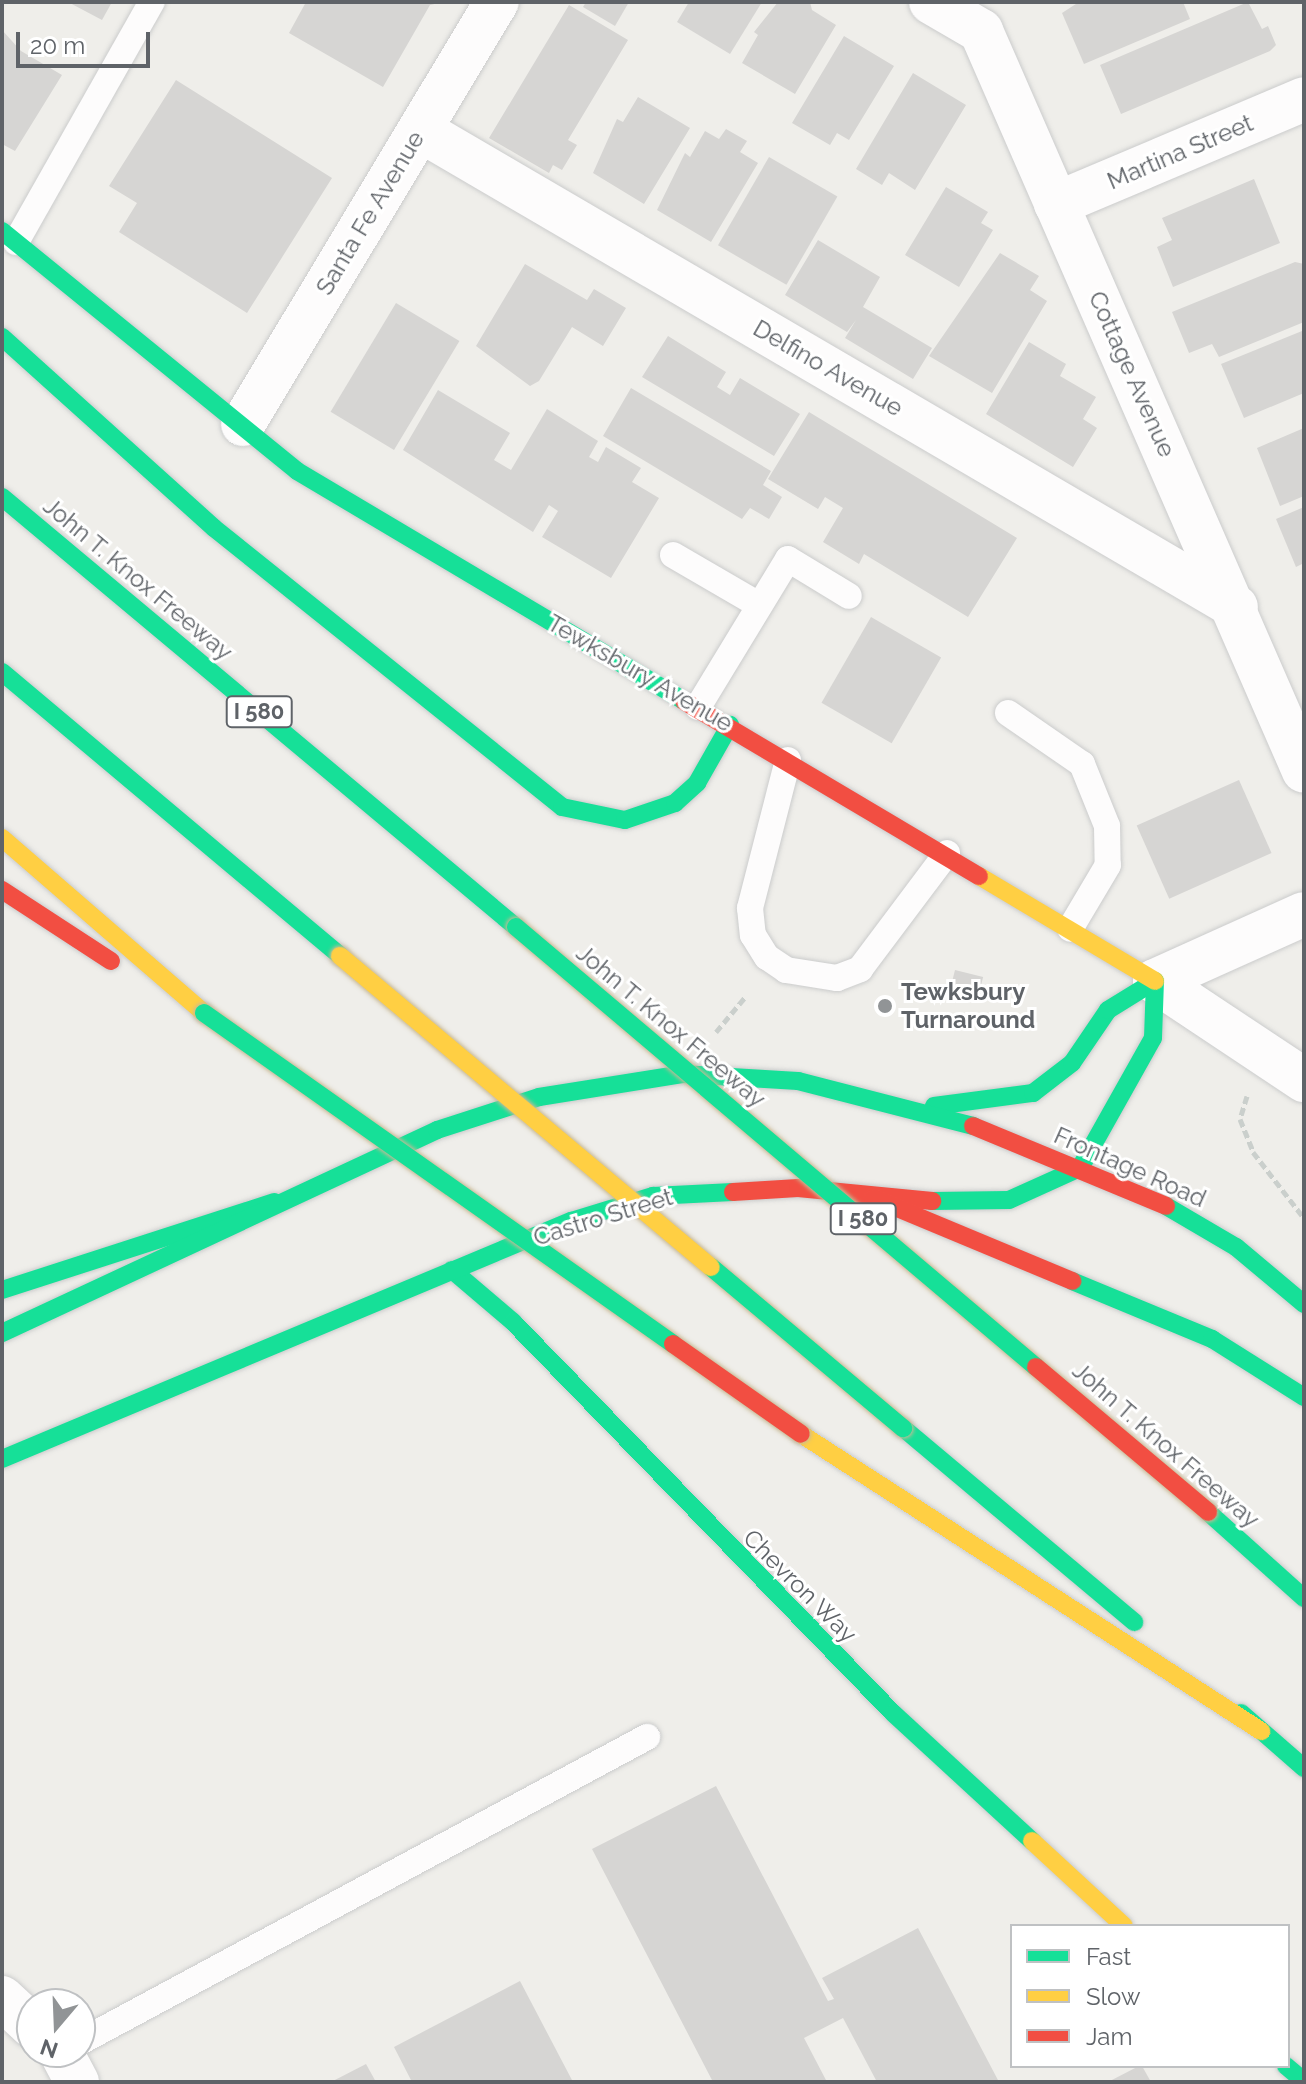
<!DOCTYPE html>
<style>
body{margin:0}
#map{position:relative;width:1306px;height:2084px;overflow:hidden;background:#efeeea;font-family:Raleway,sans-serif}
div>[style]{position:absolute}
.building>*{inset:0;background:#d6d5d3;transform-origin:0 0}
.path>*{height:5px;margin-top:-2.5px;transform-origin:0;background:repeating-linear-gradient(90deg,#cacfcc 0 8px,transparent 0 12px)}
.roads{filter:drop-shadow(0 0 2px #cbcccc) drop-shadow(0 0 2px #cbcccc)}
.lane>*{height:26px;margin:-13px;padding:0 13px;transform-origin:13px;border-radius:13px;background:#fdfcfc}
.street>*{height:44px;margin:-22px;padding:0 22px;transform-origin:22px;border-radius:22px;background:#fdfcfc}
.fast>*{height:18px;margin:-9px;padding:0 9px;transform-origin:9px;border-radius:9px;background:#16e098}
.slow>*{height:18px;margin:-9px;padding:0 9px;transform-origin:9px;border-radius:9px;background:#ffcf43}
.jam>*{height:18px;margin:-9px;padding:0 9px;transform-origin:9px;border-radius:9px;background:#f24e42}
.bridges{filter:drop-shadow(0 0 2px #c8b996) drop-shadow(0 0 2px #c8b996)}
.fast-bridge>*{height:18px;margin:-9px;padding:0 9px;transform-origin:9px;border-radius:9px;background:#16e098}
.slow-bridge>*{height:18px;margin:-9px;padding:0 9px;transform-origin:9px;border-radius:9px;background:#ffcf43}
.jam-bridge>*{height:18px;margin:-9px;padding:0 9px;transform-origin:9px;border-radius:9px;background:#f24e42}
.dots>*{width:22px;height:22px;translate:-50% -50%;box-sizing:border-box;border:4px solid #fff;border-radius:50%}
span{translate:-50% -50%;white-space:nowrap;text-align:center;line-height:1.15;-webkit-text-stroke:6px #fff;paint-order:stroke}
.shield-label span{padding:2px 6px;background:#fff;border:2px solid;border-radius:6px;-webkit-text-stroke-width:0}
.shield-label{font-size:22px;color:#5f6368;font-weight:700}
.street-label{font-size:24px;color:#5f6368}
.poi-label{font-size:24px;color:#5f6368;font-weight:700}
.left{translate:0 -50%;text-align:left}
.frame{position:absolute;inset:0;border:4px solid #5f6368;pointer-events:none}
.legend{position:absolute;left:1010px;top:1924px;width:280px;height:144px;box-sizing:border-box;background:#fff;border:2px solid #bfc1c3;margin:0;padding:10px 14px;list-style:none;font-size:24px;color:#5f6368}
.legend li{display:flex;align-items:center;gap:16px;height:40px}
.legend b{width:40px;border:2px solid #bfc1c3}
.north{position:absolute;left:16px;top:1988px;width:80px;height:80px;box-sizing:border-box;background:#fff;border:2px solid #bfc1c3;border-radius:50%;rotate:199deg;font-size:22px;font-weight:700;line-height:32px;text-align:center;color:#5f6368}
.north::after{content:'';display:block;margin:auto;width:28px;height:36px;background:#919496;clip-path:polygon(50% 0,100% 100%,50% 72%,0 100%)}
.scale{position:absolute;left:16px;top:32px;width:134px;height:36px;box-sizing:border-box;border:4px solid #5f6368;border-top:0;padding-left:10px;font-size:24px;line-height:28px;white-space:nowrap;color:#5f6368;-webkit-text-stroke:6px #fff;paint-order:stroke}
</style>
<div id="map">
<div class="building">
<div style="clip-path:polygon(68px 2px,112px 2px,102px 20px)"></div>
<div style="clip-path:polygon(306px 2px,439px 2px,439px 3px,430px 5px,383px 87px,289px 33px)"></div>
<div style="clip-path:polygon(586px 2px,629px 2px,615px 26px,583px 7px)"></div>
<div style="clip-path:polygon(689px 2px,762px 2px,730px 54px,677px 22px)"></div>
<div style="clip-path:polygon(778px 2px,810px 2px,812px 10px,836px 25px,795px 94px,742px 63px,758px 35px,754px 32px)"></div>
<div style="clip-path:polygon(1079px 2px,1183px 2px,1190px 19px,1084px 64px,1062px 13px)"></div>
<div style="clip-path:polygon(1248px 2px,1262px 29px,1268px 26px,1276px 45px,1270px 51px,1121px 114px,1100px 65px)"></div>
<div style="clip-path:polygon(569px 5px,628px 40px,568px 140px,577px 145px,562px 170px,553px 165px,549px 173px,489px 138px)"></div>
<div style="clip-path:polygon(2px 30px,21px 51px,62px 75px,15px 151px,2px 144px)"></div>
<div style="clip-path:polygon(844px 36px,894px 66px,849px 140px,837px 133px,830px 145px,792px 123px)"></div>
<div style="clip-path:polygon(913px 73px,966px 105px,915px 190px,889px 173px,882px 185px,856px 169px)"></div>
<div style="clip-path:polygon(176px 80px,332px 178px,247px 313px,119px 232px,137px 203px,109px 186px)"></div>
<div style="clip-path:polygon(638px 97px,690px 128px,644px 204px,593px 173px,617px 119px,623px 122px)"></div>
<div style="clip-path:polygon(726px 129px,747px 141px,740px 152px,758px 163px,711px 242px,657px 210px,685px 153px,690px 157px,705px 131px,719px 139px)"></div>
<div style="left:769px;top:157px;width:79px;height:102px;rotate:30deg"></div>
<div style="clip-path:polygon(1254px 179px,1280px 243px,1173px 287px,1157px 247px,1172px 240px,1162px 218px)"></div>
<div style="clip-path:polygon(946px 187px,988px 212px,981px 223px,993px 230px,959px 287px,905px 255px)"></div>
<div style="clip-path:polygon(818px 240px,880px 277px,863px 307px,932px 348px,913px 379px,845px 338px,856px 320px,847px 332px,785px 295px)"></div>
<div style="clip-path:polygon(1000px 253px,1039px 276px,1030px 290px,1047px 301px,992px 393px,929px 356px)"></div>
<div style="clip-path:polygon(1295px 262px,1304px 264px,1304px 322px,1219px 357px,1212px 344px,1189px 353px,1172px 312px)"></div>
<div style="clip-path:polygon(525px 264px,587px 300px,594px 289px,626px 308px,603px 346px,572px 327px,539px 381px,530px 386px,476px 346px)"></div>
<div style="left:396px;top:303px;width:74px;height:127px;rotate:31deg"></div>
<div style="clip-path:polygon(1302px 331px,1304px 393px,1244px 418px,1221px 364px)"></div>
<div style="clip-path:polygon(668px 336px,726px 372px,717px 387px,730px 395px,740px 378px,800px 414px,774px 456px,642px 377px)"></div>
<div style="clip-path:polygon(1029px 342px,1066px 364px,1060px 376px,1096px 397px,1083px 419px,1097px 428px,1073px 467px,986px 414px)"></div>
<div style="clip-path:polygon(631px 388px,771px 471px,763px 485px,782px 497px,769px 519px,750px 508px,742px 519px,603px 436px)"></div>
<div style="clip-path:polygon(438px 390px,510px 433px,494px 460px,511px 470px,547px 409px,598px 441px,589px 457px,598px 462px,606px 447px,641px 468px,632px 482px,659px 498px,611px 578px,542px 537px,558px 511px,549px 505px,533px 532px,403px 450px)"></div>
<div style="clip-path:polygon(809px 412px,1017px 538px,968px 617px,864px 554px,859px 564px,823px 542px,843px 508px,825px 497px,818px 509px,768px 479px)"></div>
<div style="clip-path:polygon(1304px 428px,1304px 496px,1280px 506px,1257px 448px)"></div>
<div style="clip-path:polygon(1304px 507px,1304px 563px,1296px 567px,1276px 519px)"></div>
<div style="left:871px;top:617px;width:81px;height:99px;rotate:30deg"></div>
<div style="left:1239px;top:780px;width:80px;height:112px;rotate:66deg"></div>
<div style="left:955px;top:970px;width:29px;height:23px;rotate:14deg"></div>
<div style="clip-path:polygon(716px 1786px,828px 2001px,834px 1999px,822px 1978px,918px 1928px,999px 2082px,877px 2082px,843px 2018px,804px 2038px,827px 2082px,713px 2082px,592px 1849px)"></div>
<div style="clip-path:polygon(520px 1981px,573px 2082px,412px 2082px,394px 2047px)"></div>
<div style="clip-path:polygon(366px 2064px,376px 2082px,331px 2082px)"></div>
<div style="clip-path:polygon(1142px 2066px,1151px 2082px,1108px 2082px,1139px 2066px)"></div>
</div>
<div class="path">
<div style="left:716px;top:1032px;width:47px;rotate:-50.2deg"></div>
<div style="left:1247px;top:1096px;width:24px;rotate:107deg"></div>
<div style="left:1240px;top:1119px;width:35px;rotate:68deg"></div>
<div style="left:1253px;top:1152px;width:83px;rotate:52.3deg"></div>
</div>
<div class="roads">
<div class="lane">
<div style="left:16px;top:242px;width:276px;rotate:-60.5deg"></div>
<div style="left:673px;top:555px;width:99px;rotate:30.2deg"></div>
<div style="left:698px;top:707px;width:173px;rotate:-58.7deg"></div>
<div style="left:788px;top:559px;width:71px;rotate:31.2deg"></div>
<div style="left:1008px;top:713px;width:90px;rotate:34.6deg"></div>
<div style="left:1082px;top:764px;width:67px;rotate:68deg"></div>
<div style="left:1107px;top:826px;width:39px;rotate:89deg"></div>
<div style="left:1108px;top:865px;width:74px;rotate:120.7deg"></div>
<div style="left:788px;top:760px;width:153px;rotate:104.4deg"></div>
<div style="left:750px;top:908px;width:27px;rotate:84deg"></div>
<div style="left:753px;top:935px;width:26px;rotate:58deg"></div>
<div style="left:767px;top:957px;width:23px;rotate:34deg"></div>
<div style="left:786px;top:970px;width:52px;rotate:8.9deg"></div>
<div style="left:837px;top:978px;width:25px;rotate:-21deg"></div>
<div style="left:860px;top:969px;width:145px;rotate:-53.1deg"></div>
<div style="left:80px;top:2042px;width:644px;rotate:-28.28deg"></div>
</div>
<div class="street">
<div style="left:931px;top:2px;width:58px;rotate:30.1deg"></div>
<div style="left:981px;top:31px;width:807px;rotate:66.42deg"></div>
<div style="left:420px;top:130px;width:945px;rotate:30.31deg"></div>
<div style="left:1056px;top:204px;width:269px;rotate:-22.9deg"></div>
<div style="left:243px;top:424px;width:493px;rotate:-59deg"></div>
<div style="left:1155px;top:981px;width:179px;rotate:33.6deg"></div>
<div style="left:1155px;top:981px;width:163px;rotate:-24.2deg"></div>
<div style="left:2px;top:1998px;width:41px;rotate:43deg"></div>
<div style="left:61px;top:2052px;width:34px;rotate:62deg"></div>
</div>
<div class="fast">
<div style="left:2px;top:231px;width:380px;rotate:39.1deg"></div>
<div style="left:297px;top:471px;width:450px;rotate:30.7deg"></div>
<div style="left:2px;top:337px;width:285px;rotate:42deg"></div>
<div style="left:214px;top:528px;width:446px;rotate:38.7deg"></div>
<div style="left:562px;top:807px;width:64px;rotate:11.7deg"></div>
<div style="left:625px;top:820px;width:53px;rotate:-18.8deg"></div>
<div style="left:675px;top:803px;width:30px;rotate:-42deg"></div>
<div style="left:697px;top:783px;width:67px;rotate:-60.4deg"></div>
<div style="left:2px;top:497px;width:670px;rotate:39.92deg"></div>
<div style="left:2px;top:672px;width:441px;rotate:40deg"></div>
<div style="left:934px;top:1106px;width:100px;rotate:-7.5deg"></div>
<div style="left:1033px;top:1093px;width:49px;rotate:-37.6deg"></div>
<div style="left:1072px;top:1063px;width:64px;rotate:-55.8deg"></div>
<div style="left:1108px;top:1010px;width:55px;rotate:-31.7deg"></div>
<div style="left:932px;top:1201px;width:77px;rotate:-0.7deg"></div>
<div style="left:1009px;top:1200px;width:78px;rotate:-24.3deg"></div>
<div style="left:1080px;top:1168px;width:149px;rotate:-60.7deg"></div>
<div style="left:1153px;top:1038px;width:57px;rotate:-88deg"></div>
<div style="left:1166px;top:1206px;width:81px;rotate:30.4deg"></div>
<div style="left:1236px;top:1247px;width:89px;rotate:40deg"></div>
<div style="left:452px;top:1270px;width:80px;rotate:40.4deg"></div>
<div style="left:513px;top:1322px;width:547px;rotate:45.82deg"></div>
<div style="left:894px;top:1714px;width:188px;rotate:42.6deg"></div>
<div style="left:1072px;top:1281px;width:152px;rotate:22.5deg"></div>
<div style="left:1212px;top:1339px;width:109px;rotate:32.2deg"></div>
<div style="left:2px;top:1290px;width:286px;rotate:-17.9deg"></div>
<div style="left:2px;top:1333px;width:480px;rotate:-25deg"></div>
<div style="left:437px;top:1130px;width:107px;rotate:-17.9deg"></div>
<div style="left:539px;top:1097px;width:145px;rotate:-9.1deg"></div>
<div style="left:682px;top:1074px;width:116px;rotate:3.5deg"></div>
<div style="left:798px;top:1081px;width:181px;rotate:14.4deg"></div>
<div style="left:903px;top:1428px;width:302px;rotate:40deg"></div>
<div style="left:2px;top:1459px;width:617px;rotate:-22.7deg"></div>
<div style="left:571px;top:1221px;width:86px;rotate:-17deg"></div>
<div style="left:653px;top:1196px;width:80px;rotate:-2.9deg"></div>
<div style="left:1208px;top:1512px;width:129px;rotate:41.9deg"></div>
<div style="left:1241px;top:1713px;width:84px;rotate:41.1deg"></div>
<div style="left:1286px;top:2066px;width:23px;rotate:40deg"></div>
</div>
<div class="slow">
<div style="left:2px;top:838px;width:267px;rotate:40.9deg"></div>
<div style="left:979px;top:876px;width:205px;rotate:30.8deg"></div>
<div style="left:801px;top:1434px;width:548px;rotate:32.85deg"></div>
<div style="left:1032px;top:1841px;width:125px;rotate:42.7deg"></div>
</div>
<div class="jam">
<div style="left:684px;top:701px;width:343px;rotate:30.7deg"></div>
<div style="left:2px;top:890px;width:130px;rotate:33.1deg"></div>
<div style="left:973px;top:1126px;width:209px;rotate:22.5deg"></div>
<div style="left:733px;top:1192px;width:65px;rotate:-3.5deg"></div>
<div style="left:798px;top:1188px;width:135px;rotate:5.5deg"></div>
<div style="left:873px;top:1198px;width:216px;rotate:22.6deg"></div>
</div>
</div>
<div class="bridges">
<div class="fast-bridge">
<div style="left:516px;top:927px;width:681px;rotate:40.24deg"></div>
<div style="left:204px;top:1013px;width:574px;rotate:35.21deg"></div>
<div style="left:711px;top:1267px;width:251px;rotate:40deg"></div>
</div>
<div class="slow-bridge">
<div style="left:340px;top:956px;width:484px;rotate:40deg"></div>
</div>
<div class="jam-bridge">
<div style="left:673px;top:1344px;width:156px;rotate:35.1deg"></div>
<div style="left:1036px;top:1367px;width:225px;rotate:40.1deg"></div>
</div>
</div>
<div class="dots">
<div style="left:885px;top:1006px;background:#919496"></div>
</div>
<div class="shield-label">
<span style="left:259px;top:712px">I 580</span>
<span style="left:863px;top:1219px">I 580</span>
</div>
<div class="street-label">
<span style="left:1180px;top:152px;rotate:-23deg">Martina Street</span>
<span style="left:370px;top:213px;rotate:-59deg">Santa Fe Avenue</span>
<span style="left:828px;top:368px;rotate:30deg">Delfino Avenue</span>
<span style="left:1132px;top:374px;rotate:66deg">Cottage Avenue</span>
<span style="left:138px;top:579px;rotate:40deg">John T. Knox Freeway</span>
<span style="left:640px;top:673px;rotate:30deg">Tewksbury Avenue</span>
<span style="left:671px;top:1026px;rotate:40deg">John T. Knox Freeway</span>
<span style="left:1130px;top:1167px;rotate:24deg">Frontage Road</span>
<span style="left:603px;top:1217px;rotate:-17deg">Castro Street</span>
<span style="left:1166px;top:1445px;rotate:41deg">John T. Knox Freeway</span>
<span style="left:800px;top:1586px;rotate:45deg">Chevron Way</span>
</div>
<div class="poi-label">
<span class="left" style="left:901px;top:1006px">Tewksbury<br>Turnaround</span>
</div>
<div class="frame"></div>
<ul class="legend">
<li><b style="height:10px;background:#16e098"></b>Fast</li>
<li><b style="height:10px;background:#ffcf43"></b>Slow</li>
<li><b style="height:10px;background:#f24e42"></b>Jam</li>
</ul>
<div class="north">N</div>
<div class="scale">20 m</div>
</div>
